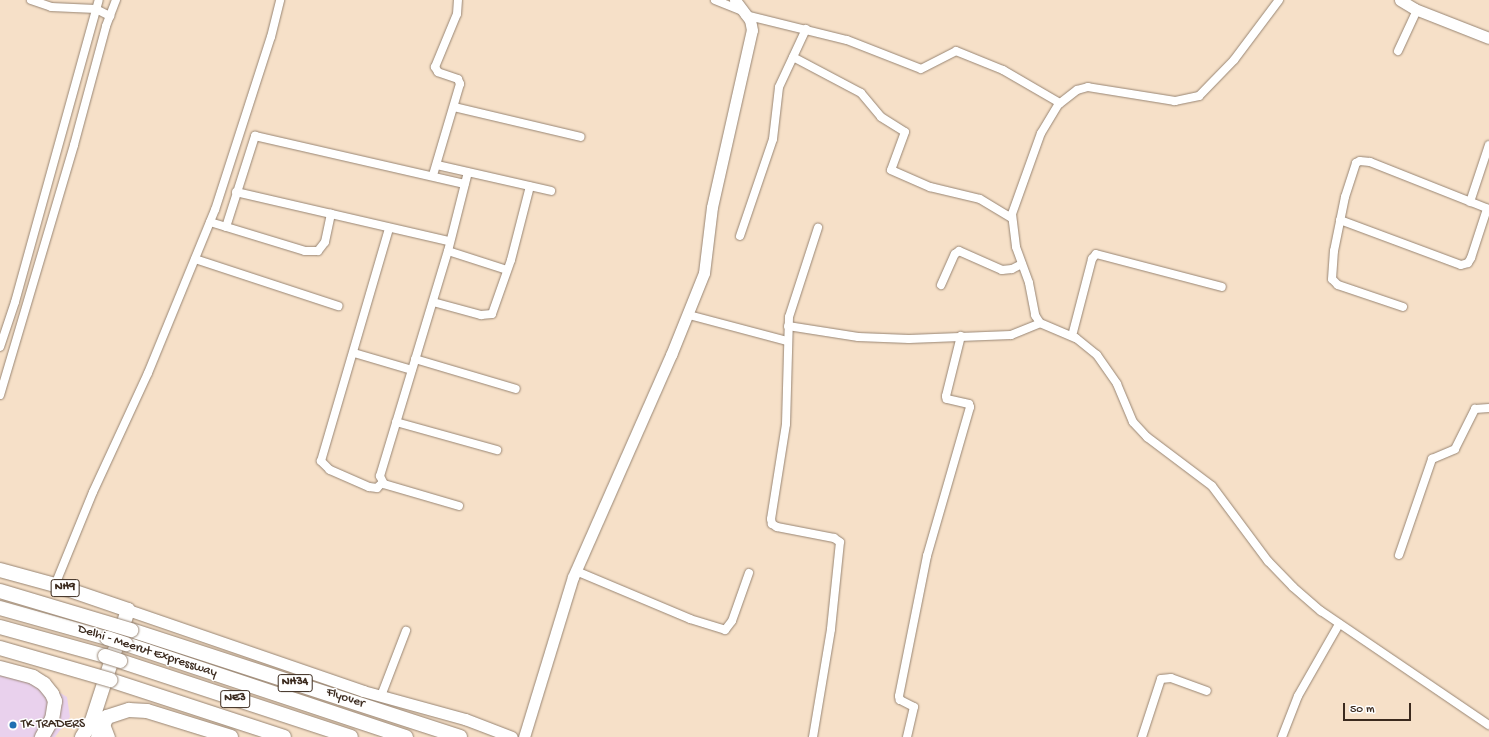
<!DOCTYPE html>
<style>
body{margin:0}
#map{position:relative;width:1489px;height:737px;overflow:hidden;background:#f6e0c8;font-family:"Gochi Hand",sans-serif}
div>[style]{position:absolute}
.built>*{inset:0;background:#e9d1ed}
.roads{filter:drop-shadow(0 0 1px #988573) drop-shadow(0 0 1px #988573)}
.street>*{height:8px;margin:-4px;padding:0 4px;transform-origin:4px;border-radius:4px;background:#fff}
.secondary>*{height:11px;margin:-5.5px;padding:0 5.5px;transform-origin:5.5px;border-radius:5.5px;background:#fff}
.highway>*{height:14px;margin:-7px;padding:0 7px;transform-origin:7px;border-radius:7px;background:#fff}
.bridges{filter:drop-shadow(0 0 1px #988573) drop-shadow(0 0 1px #988573)}
.highway-bridge>*{height:14px;margin:-7px;padding:0 7px;transform-origin:7px;border-radius:7px;background:#fff}
.dots>*{width:11px;height:11px;translate:-50% -50%;box-sizing:border-box;border:2px solid #fff;border-radius:50%}
span{translate:-50% -50%;white-space:nowrap;text-align:center;line-height:1.15;-webkit-text-stroke:3px #fff;paint-order:stroke}
.shield-label span{padding:1px 3px;background:#fff;border:1px solid;border-radius:3px;-webkit-text-stroke-width:0}
.shield-label{font-size:12px;color:#3b2a1e;font-weight:700}
.street-label{font-size:13px;color:#3b2a1e}
.poi-label{font-size:13px;color:#3b2a1e}
.left{translate:0 -50%;text-align:left}
.scale{position:absolute;left:1343px;top:703px;width:68px;height:18px;box-sizing:border-box;border:2px solid #3b2a1e;border-top:0;padding-left:5px;font-size:12px;line-height:14px;white-space:nowrap;color:#3b2a1e;-webkit-text-stroke:3px #fff;paint-order:stroke}
</style>
<div id="map">
<div class="built">
<div style="clip-path:polygon(0 673px,47px 685px,67px 697px,70px 717px,55px 737px,0 737px)"></div>
</div>
<div class="roads">
<div class="street">
<div style="left:31px;top:0;width:21px;rotate:19deg"></div>
<div style="left:51px;top:7px;width:45px;rotate:2.5deg"></div>
<div style="left:96px;top:9px;width:16px;rotate:27deg"></div>
<div style="left:715px;top:0;width:27px;rotate:22deg"></div>
<div style="left:1279px;top:0;width:75px;rotate:126.9deg"></div>
<div style="left:1234px;top:60px;width:50px;rotate:134.2deg"></div>
<div style="left:1199px;top:96px;width:25px;rotate:168deg"></div>
<div style="left:1175px;top:101px;width:88px;rotate:-170.9deg"></div>
<div style="left:1088px;top:87px;width:11px;rotate:165deg"></div>
<div style="left:1077px;top:90px;width:24px;rotate:142deg"></div>
<div style="left:1058px;top:105px;width:33px;rotate:121deg"></div>
<div style="left:1041px;top:133px;width:86px;rotate:109.7deg"></div>
<div style="left:1012px;top:214px;width:33px;rotate:83deg"></div>
<div style="left:1016px;top:247px;width:38px;rotate:70deg"></div>
<div style="left:1029px;top:283px;width:33px;rotate:79deg"></div>
<div style="left:1035px;top:315px;width:9px;rotate:58deg"></div>
<div style="left:1040px;top:323px;width:39px;rotate:23deg"></div>
<div style="left:1076px;top:338px;width:27px;rotate:39deg"></div>
<div style="left:1097px;top:355px;width:35px;rotate:55deg"></div>
<div style="left:1117px;top:384px;width:41px;rotate:67.2deg"></div>
<div style="left:1133px;top:422px;width:21px;rotate:47deg"></div>
<div style="left:1147px;top:437px;width:81px;rotate:37deg"></div>
<div style="left:1212px;top:486px;width:94px;rotate:53.3deg"></div>
<div style="left:1268px;top:561px;width:36px;rotate:46deg"></div>
<div style="left:1293px;top:587px;width:37px;rotate:41deg"></div>
<div style="left:1321px;top:611px;width:203px;rotate:34.2deg"></div>
<div style="left:745px;top:15px;width:105px;rotate:13.8deg"></div>
<div style="left:847px;top:40px;width:79px;rotate:21.4deg"></div>
<div style="left:921px;top:69px;width:39px;rotate:-27deg"></div>
<div style="left:956px;top:51px;width:51px;rotate:22deg"></div>
<div style="left:1003px;top:70px;width:66px;rotate:30.1deg"></div>
<div style="left:1398px;top:51px;width:45px;rotate:-65.1deg"></div>
<div style="left:793px;top:57px;width:77px;rotate:27.9deg"></div>
<div style="left:861px;top:93px;width:31px;rotate:50deg"></div>
<div style="left:881px;top:117px;width:28px;rotate:32deg"></div>
<div style="left:905px;top:132px;width:40px;rotate:110.2deg"></div>
<div style="left:891px;top:170px;width:43px;rotate:23.6deg"></div>
<div style="left:930px;top:187px;width:51px;rotate:13.5deg"></div>
<div style="left:980px;top:199px;width:37px;rotate:31deg"></div>
<div style="left:454px;top:107px;width:130px;rotate:13.3deg"></div>
<div style="left:437px;top:165px;width:117px;rotate:12.8deg"></div>
<div style="left:433px;top:175px;width:95px;rotate:-73.5deg"></div>
<div style="left:460px;top:84px;width:5px;rotate:-112deg"></div>
<div style="left:458px;top:79px;width:21px;rotate:-161deg"></div>
<div style="left:438px;top:72px;width:6px;rotate:-121deg"></div>
<div style="left:435px;top:67px;width:57px;rotate:-67.5deg"></div>
<div style="left:457px;top:14px;width:14px;rotate:-86deg"></div>
<div style="left:236px;top:192px;width:219px;rotate:13deg"></div>
<div style="left:1470px;top:202px;width:60px;rotate:-71.6deg"></div>
<div style="left:1340px;top:220px;width:129px;rotate:20.4deg"></div>
<div style="left:1461px;top:265px;width:7px;rotate:-16deg"></div>
<div style="left:1468px;top:263px;width:6px;rotate:-59deg"></div>
<div style="left:1471px;top:258px;width:52px;rotate:-71.9deg"></div>
<div style="left:210px;top:222px;width:99px;rotate:17deg"></div>
<div style="left:305px;top:251px;width:13px"></div>
<div style="left:318px;top:251px;width:11px;rotate:-52deg"></div>
<div style="left:325px;top:242px;width:29px;rotate:-78deg"></div>
<div style="left:226px;top:227px;width:96px;rotate:-72.3deg"></div>
<div style="left:255px;top:136px;width:215px;rotate:12.9deg"></div>
<div style="left:740px;top:236px;width:102px;rotate:-71.2deg"></div>
<div style="left:773px;top:139px;width:52px;rotate:-83.4deg"></div>
<div style="left:779px;top:87px;width:64px;rotate:-65deg"></div>
<div style="left:448px;top:251px;width:62px;rotate:17.9deg"></div>
<div style="left:195px;top:259px;width:151px;rotate:18.2deg"></div>
<div style="left:941px;top:285px;width:34px;rotate:-66deg"></div>
<div style="left:955px;top:254px;width:5px;rotate:-37deg"></div>
<div style="left:959px;top:251px;width:47px;rotate:23.8deg"></div>
<div style="left:1002px;top:270px;width:10px;rotate:-6deg"></div>
<div style="left:1012px;top:269px;width:11px;rotate:-27deg"></div>
<div style="left:433px;top:302px;width:50px;rotate:15.2deg"></div>
<div style="left:481px;top:315px;width:11px;rotate:-5deg"></div>
<div style="left:492px;top:314px;width:57px;rotate:-70.6deg"></div>
<div style="left:511px;top:260px;width:76px;rotate:-75.6deg"></div>
<div style="left:1403px;top:307px;width:69px;rotate:-161.3deg"></div>
<div style="left:1338px;top:285px;width:8px;rotate:-135deg"></div>
<div style="left:1332px;top:279px;width:28px;rotate:-86deg"></div>
<div style="left:1334px;top:251px;width:55px;rotate:-78.5deg"></div>
<div style="left:1345px;top:197px;width:36px;rotate:-72deg"></div>
<div style="left:1356px;top:163px;width:4px;rotate:-27deg"></div>
<div style="left:1360px;top:161px;width:10px;rotate:6deg"></div>
<div style="left:1370px;top:162px;width:128px;rotate:21.6deg"></div>
<div style="left:689px;top:315px;width:101px;rotate:14.9deg"></div>
<div style="left:788px;top:326px;width:71px;rotate:8.9deg"></div>
<div style="left:858px;top:337px;width:51px;rotate:2.2deg"></div>
<div style="left:909px;top:339px;width:102px;rotate:-2.2deg"></div>
<div style="left:1011px;top:335px;width:31px;rotate:-22deg"></div>
<div style="left:1072px;top:336px;width:80px;rotate:-75.4deg"></div>
<div style="left:1092px;top:259px;width:6px;rotate:-51deg"></div>
<div style="left:1096px;top:254px;width:130px;rotate:14.7deg"></div>
<div style="left:0;top:347px;width:47px;rotate:-71.6deg"></div>
<div style="left:15px;top:302px;width:313px;rotate:-74.5deg"></div>
<div style="left:354px;top:353px;width:60px;rotate:16.3deg"></div>
<div style="left:415px;top:359px;width:105px;rotate:16.5deg"></div>
<div style="left:0;top:395px;width:261px;rotate:-73.5deg"></div>
<div style="left:74px;top:145px;width:123px;rotate:-74.9deg"></div>
<div style="left:106px;top:26px;width:28px;rotate:-69deg"></div>
<div style="left:396px;top:422px;width:105px;rotate:15.5deg"></div>
<div style="left:382px;top:483px;width:7px;rotate:135deg"></div>
<div style="left:377px;top:488px;width:8px;rotate:-173deg"></div>
<div style="left:369px;top:487px;width:43px;rotate:-156.4deg"></div>
<div style="left:330px;top:470px;width:13px;rotate:-135deg"></div>
<div style="left:321px;top:461px;width:243px;rotate:-73.7deg"></div>
<div style="left:459px;top:506px;width:78px;rotate:-163.7deg"></div>
<div style="left:384px;top:484px;width:9px;rotate:-117deg"></div>
<div style="left:380px;top:476px;width:235px;rotate:-73.2deg"></div>
<div style="left:448px;top:251px;width:81px;rotate:-75.8deg"></div>
<div style="left:1399px;top:555px;width:102px;rotate:-71deg"></div>
<div style="left:1432px;top:459px;width:25px;rotate:-23deg"></div>
<div style="left:1455px;top:449px;width:45px;rotate:-63.4deg"></div>
<div style="left:1475px;top:409px;width:14px;rotate:-4deg"></div>
<div style="left:576px;top:571px;width:124px;rotate:22.8deg"></div>
<div style="left:690px;top:619px;width:37px;rotate:17deg"></div>
<div style="left:725px;top:630px;width:11px;rotate:-52deg"></div>
<div style="left:732px;top:621px;width:51px;rotate:-70.5deg"></div>
<div style="left:55px;top:585px;width:100px;rotate:-67.8deg"></div>
<div style="left:93px;top:492px;width:131px;rotate:-65.2deg"></div>
<div style="left:148px;top:373px;width:176px;rotate:-67.7deg"></div>
<div style="left:215px;top:210px;width:182px;rotate:-72.1deg"></div>
<div style="left:271px;top:37px;width:38px;rotate:-76deg"></div>
<div style="left:381px;top:696px;width:70px;rotate:-69deg"></div>
<div style="left:813px;top:737px;width:109px;rotate:-80.5deg"></div>
<div style="left:831px;top:629px;width:87px;rotate:-84.1deg"></div>
<div style="left:840px;top:542px;width:7px;rotate:-146deg"></div>
<div style="left:834px;top:538px;width:58px;rotate:-169.1deg"></div>
<div style="left:777px;top:527px;width:6px;rotate:-149deg"></div>
<div style="left:772px;top:524px;width:5px;rotate:-101deg"></div>
<div style="left:771px;top:519px;width:96px;rotate:-81deg"></div>
<div style="left:786px;top:424px;width:107px;rotate:-88.4deg"></div>
<div style="left:789px;top:317px;width:94px;rotate:-72deg"></div>
<div style="left:907px;top:737px;width:31px;rotate:-77deg"></div>
<div style="left:914px;top:707px;width:16px;rotate:-153deg"></div>
<div style="left:900px;top:700px;width:4px;rotate:-104deg"></div>
<div style="left:899px;top:696px;width:143px;rotate:-78.7deg"></div>
<div style="left:927px;top:556px;width:155px;rotate:-73.9deg"></div>
<div style="left:970px;top:407px;width:3px;rotate:-108deg"></div>
<div style="left:969px;top:404px;width:23px;rotate:-167deg"></div>
<div style="left:947px;top:399px;width:3px;rotate:-108deg"></div>
<div style="left:946px;top:396px;width:62px;rotate:-76deg"></div>
<div style="left:1142px;top:737px;width:61px;rotate:-71.9deg"></div>
<div style="left:1161px;top:679px;width:10px;rotate:-6deg"></div>
<div style="left:1171px;top:678px;width:38px;rotate:20deg"></div>
<div style="left:1282px;top:737px;width:44px;rotate:-68.7deg"></div>
<div style="left:1298px;top:696px;width:83px;rotate:-60.3deg"></div>
</div>
<div class="secondary">
<div style="left:1400px;top:0;width:17px;rotate:31deg"></div>
<div style="left:1415px;top:9px;width:79px;rotate:21.4deg"></div>
<div style="left:128px;top:610px;width:249px;rotate:19deg"></div>
<div style="left:363px;top:691px;width:106px;rotate:15.4deg"></div>
<div style="left:465px;top:719px;width:50px;rotate:21deg"></div>
<div style="left:104px;top:724px;width:14px;rotate:69deg"></div>
<div style="left:524px;top:737px;width:167px;rotate:-73deg"></div>
<div style="left:573px;top:577px;width:243px;rotate:-66.2deg"></div>
<div style="left:671px;top:355px;width:88px;rotate:-68.1deg"></div>
<div style="left:704px;top:273px;width:66px;rotate:-83.1deg"></div>
<div style="left:712px;top:207px;width:181px;rotate:-77.3deg"></div>
<div style="left:752px;top:30px;width:10px;rotate:-101deg"></div>
<div style="left:750px;top:20px;width:25px;rotate:-127deg"></div>
</div>
<div class="highway">
<div style="left:0;top:570px;width:57px;rotate:15.3deg"></div>
<div style="left:55px;top:585px;width:77px;rotate:18.9deg"></div>
<div style="left:128px;top:610px;width:117px;rotate:108deg"></div>
<div style="left:92px;top:721px;width:19px;rotate:122deg"></div>
<div style="left:0;top:608px;width:111px;rotate:15.7deg"></div>
<div style="left:0;top:627px;width:109px;rotate:15.4deg"></div>
<div style="left:131px;top:630px;width:346px;rotate:18deg"></div>
<div style="left:126px;top:644px;width:295px;rotate:18.4deg"></div>
<div style="left:120px;top:661px;width:243px;rotate:18.2deg"></div>
<div style="left:0;top:668px;width:34px;rotate:15deg"></div>
<div style="left:33px;top:677px;width:13px;rotate:32deg"></div>
<div style="left:44px;top:684px;width:13px;rotate:51deg"></div>
<div style="left:52px;top:694px;width:8px;rotate:67deg"></div>
<div style="left:55px;top:701px;width:18px;rotate:99deg"></div>
<div style="left:52px;top:719px;width:21px;rotate:119deg"></div>
<div style="left:110px;top:680px;width:183px;rotate:18.1deg"></div>
<div style="left:98px;top:737px;width:22px;rotate:-66deg"></div>
<div style="left:107px;top:717px;width:23px;rotate:-18deg"></div>
<div style="left:129px;top:710px;width:18px;rotate:3deg"></div>
<div style="left:147px;top:711px;width:88px;rotate:17.2deg"></div>
</div>
</div>
<div class="bridges">
<div class="highway-bridge">
<div style="left:0;top:591px;width:137px;rotate:16.6deg"></div>
<div style="left:107px;top:638px;width:20px;rotate:18deg"></div>
<div style="left:0;top:648px;width:115px;rotate:16.2deg"></div>
<div style="left:105px;top:656px;width:16px;rotate:18deg"></div>
</div>
</div>
<div class="dots">
<div style="left:13px;top:725px;background:#1f6fb2"></div>
</div>
<div class="shield-label">
<span style="left:65px;top:588px">NH9</span>
<span style="left:295px;top:683px">NH34</span>
<span style="left:235px;top:699px">NE3</span>
</div>
<div class="street-label">
<span style="left:147px;top:652px;rotate:18deg">Delhi - Meerut Expressway</span>
<span style="left:345px;top:699px;rotate:18deg">Flyover</span>
</div>
<div class="poi-label">
<span class="left" style="left:21px;top:725px">TK TRADERS</span>
</div>
<div class="scale">50 m</div>
</div>
